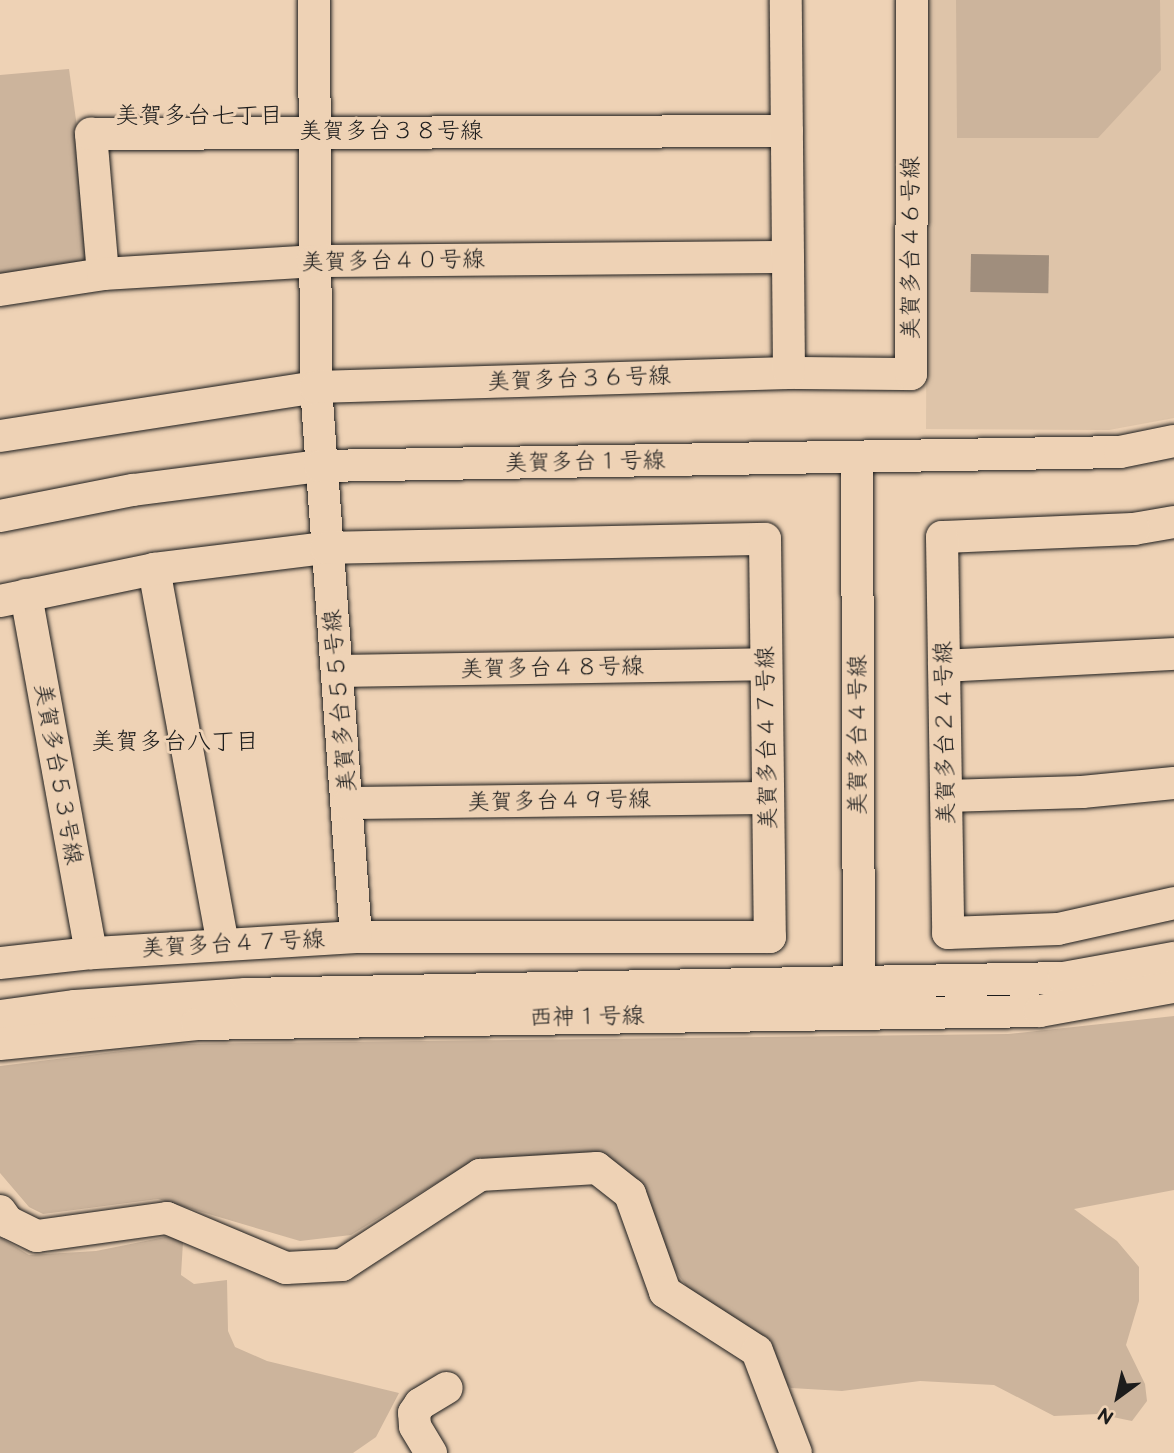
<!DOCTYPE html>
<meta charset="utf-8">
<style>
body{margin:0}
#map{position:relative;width:1174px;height:1453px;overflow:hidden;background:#eed2b5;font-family:"Balsamiq Sans","Klee One",sans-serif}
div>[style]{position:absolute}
.built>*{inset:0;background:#dec4a9}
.green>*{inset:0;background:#ccb49c}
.water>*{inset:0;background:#a08e7d;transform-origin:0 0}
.roads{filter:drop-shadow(0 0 2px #1c1c1c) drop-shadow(0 0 2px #1c1c1c)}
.minor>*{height:32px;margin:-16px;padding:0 16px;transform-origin:16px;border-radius:16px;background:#eed2b5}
span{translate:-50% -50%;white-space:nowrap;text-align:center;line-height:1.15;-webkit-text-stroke:6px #eed2b5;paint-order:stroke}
.street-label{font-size:23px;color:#1c1c1c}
.neighbourhood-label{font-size:24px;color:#1c1c1c}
.north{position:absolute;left:1083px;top:1362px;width:70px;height:70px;-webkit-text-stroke:5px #eed2b5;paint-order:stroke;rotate:213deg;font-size:19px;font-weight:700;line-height:28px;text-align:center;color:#1c1c1c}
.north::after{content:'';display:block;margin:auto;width:24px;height:32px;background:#1c1c1c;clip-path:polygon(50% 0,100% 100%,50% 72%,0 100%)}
</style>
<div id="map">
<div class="built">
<div style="clip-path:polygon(928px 0,1174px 0,1174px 418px,1109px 430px,926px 429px)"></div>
</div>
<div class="green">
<div style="clip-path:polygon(956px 0,1160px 0,1161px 70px,1098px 138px,957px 138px)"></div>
<div style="clip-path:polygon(69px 69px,94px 251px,85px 265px,0 276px,0 75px)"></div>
<div style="clip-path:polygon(1174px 1016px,1174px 1190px,1074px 1209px,1117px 1241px,1139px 1267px,1139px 1301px,1126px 1345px,1145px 1384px,1147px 1401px,1132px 1421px,1098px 1414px,1054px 1416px,994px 1385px,920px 1381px,842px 1391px,791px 1388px,690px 1291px,669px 1262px,638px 1180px,593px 1154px,468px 1164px,351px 1235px,300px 1241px,158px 1199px,43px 1214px,29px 1207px,0 1173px,0 1066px,178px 1044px,1008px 1034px)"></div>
<div style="clip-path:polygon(170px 1236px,183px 1242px,181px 1275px,194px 1284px,227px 1280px,228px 1331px,235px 1347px,267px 1361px,399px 1393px,376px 1437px,353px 1453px,0 1453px,0 1237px,29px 1255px,96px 1251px)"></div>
</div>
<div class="water">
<div style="left:971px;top:254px;width:78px;height:38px;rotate:1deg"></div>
</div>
<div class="roads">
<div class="minor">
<div style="left:314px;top:0;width:387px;rotate:89.7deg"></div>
<div style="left:316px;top:387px;width:551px;rotate:85.84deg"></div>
<div style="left:103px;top:274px;width:141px;rotate:-94.9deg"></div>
<div style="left:91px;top:134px;width:696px;rotate:-0.25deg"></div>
<div style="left:0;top:290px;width:104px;rotate:-8.8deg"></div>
<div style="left:103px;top:274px;width:210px;rotate:-3.5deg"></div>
<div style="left:313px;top:261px;width:475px;rotate:-0.5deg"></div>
<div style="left:789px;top:373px;width:122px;rotate:0.5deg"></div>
<div style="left:911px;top:374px;width:374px;rotate:-89.8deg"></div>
<div style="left:0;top:436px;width:320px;rotate:-8.8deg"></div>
<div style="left:316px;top:387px;width:473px;rotate:-1.7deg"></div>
<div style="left:789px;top:373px;width:373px;rotate:-90.5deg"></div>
<div style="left:857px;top:458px;width:540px;rotate:89.79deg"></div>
<div style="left:0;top:516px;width:136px;rotate:-11.1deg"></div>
<div style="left:133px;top:490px;width:189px;rotate:-7.3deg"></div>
<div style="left:320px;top:466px;width:800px;rotate:-1deg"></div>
<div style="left:1120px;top:452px;width:55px;rotate:-11.5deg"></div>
<div style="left:1174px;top:522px;width:41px;rotate:170.1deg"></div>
<div style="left:1134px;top:529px;width:192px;rotate:177.6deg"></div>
<div style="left:942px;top:537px;width:396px;rotate:89.1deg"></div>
<div style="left:948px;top:933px;width:110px;rotate:-2.1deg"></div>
<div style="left:1058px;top:929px;width:119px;rotate:-12.6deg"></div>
<div style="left:154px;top:569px;width:381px;rotate:79.6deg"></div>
<div style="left:26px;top:595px;width:364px;rotate:79.7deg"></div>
<div style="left:0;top:601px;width:157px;rotate:-11.7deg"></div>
<div style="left:154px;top:569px;width:173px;rotate:-7deg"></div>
<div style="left:326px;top:548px;width:439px;rotate:-1.2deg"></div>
<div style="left:765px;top:539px;width:398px;rotate:89.3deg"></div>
<div style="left:770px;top:937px;width:414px;rotate:180deg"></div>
<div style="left:356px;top:937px;width:265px;rotate:176.5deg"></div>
<div style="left:91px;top:953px;width:92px;rotate:173.7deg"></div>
<div style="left:944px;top:666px;width:230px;rotate:-3deg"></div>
<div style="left:337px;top:671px;width:429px;rotate:-0.9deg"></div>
<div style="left:946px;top:796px;width:136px;rotate:-1.7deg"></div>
<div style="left:1082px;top:792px;width:92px;rotate:-5.6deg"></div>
<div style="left:349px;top:803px;width:419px;rotate:-0.7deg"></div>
<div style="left:0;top:1016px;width:76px;rotate:-7.6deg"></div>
<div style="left:75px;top:1006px;width:171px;rotate:-4deg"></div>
<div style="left:246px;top:994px;width:818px;rotate:-1.12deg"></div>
<div style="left:1064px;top:978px;width:112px;rotate:-10.3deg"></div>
<div style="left:0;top:1044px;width:198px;rotate:-5.8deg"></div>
<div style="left:197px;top:1024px;width:843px;rotate:-0.88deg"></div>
<div style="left:1040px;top:1011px;width:136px;rotate:-10.2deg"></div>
<div style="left:0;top:1211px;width:14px;rotate:54deg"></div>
<div style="left:8px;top:1222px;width:32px;rotate:26deg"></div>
<div style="left:37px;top:1236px;width:131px;rotate:-7.9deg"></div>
<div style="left:167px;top:1218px;width:129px;rotate:22.8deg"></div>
<div style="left:286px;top:1268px;width:56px;rotate:-3.1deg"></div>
<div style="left:342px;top:1265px;width:165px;rotate:-33.1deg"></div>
<div style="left:480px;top:1175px;width:117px;rotate:-3.4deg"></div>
<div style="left:597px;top:1168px;width:42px;rotate:38.2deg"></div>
<div style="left:630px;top:1194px;width:104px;rotate:70.3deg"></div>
<div style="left:665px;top:1292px;width:109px;rotate:32.7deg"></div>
<div style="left:757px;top:1351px;width:109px;rotate:69.1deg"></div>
<div style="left:431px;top:1453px;width:31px;rotate:-121deg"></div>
<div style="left:415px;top:1426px;width:13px;rotate:-94deg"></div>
<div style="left:414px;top:1413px;width:11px;rotate:-56deg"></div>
<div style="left:420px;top:1404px;width:31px;rotate:-31deg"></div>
</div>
</div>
<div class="street-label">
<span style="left:391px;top:131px">美賀多台３８号線</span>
<span style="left:911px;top:248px;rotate:-90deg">美賀多台４６号線</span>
<span style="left:393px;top:261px;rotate:-1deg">美賀多台４０号線</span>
<span style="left:579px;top:379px;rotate:-2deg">美賀多台３６号線</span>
<span style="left:585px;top:462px;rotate:-1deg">美賀多台１号線</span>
<span style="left:552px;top:668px;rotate:-1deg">美賀多台４８号線</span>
<span style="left:340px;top:701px;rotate:-95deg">美賀多台５５号線</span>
<span style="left:945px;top:733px;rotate:-91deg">美賀多台２４号線</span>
<span style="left:858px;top:735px;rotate:-90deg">美賀多台４号線</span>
<span style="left:767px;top:738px;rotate:-91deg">美賀多台４７号線</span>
<span style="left:58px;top:774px;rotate:80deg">美賀多台５３号線</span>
<span style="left:559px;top:801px;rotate:-1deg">美賀多台４９号線</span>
<span style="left:233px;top:944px;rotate:-3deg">美賀多台４７号線</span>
<span style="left:587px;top:1017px;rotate:-1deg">西神１号線</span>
</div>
<div class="neighbourhood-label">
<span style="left:199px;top:116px">美賀多台七丁目</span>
<span style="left:175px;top:742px">美賀多台八丁目</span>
</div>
<div class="north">N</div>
</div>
